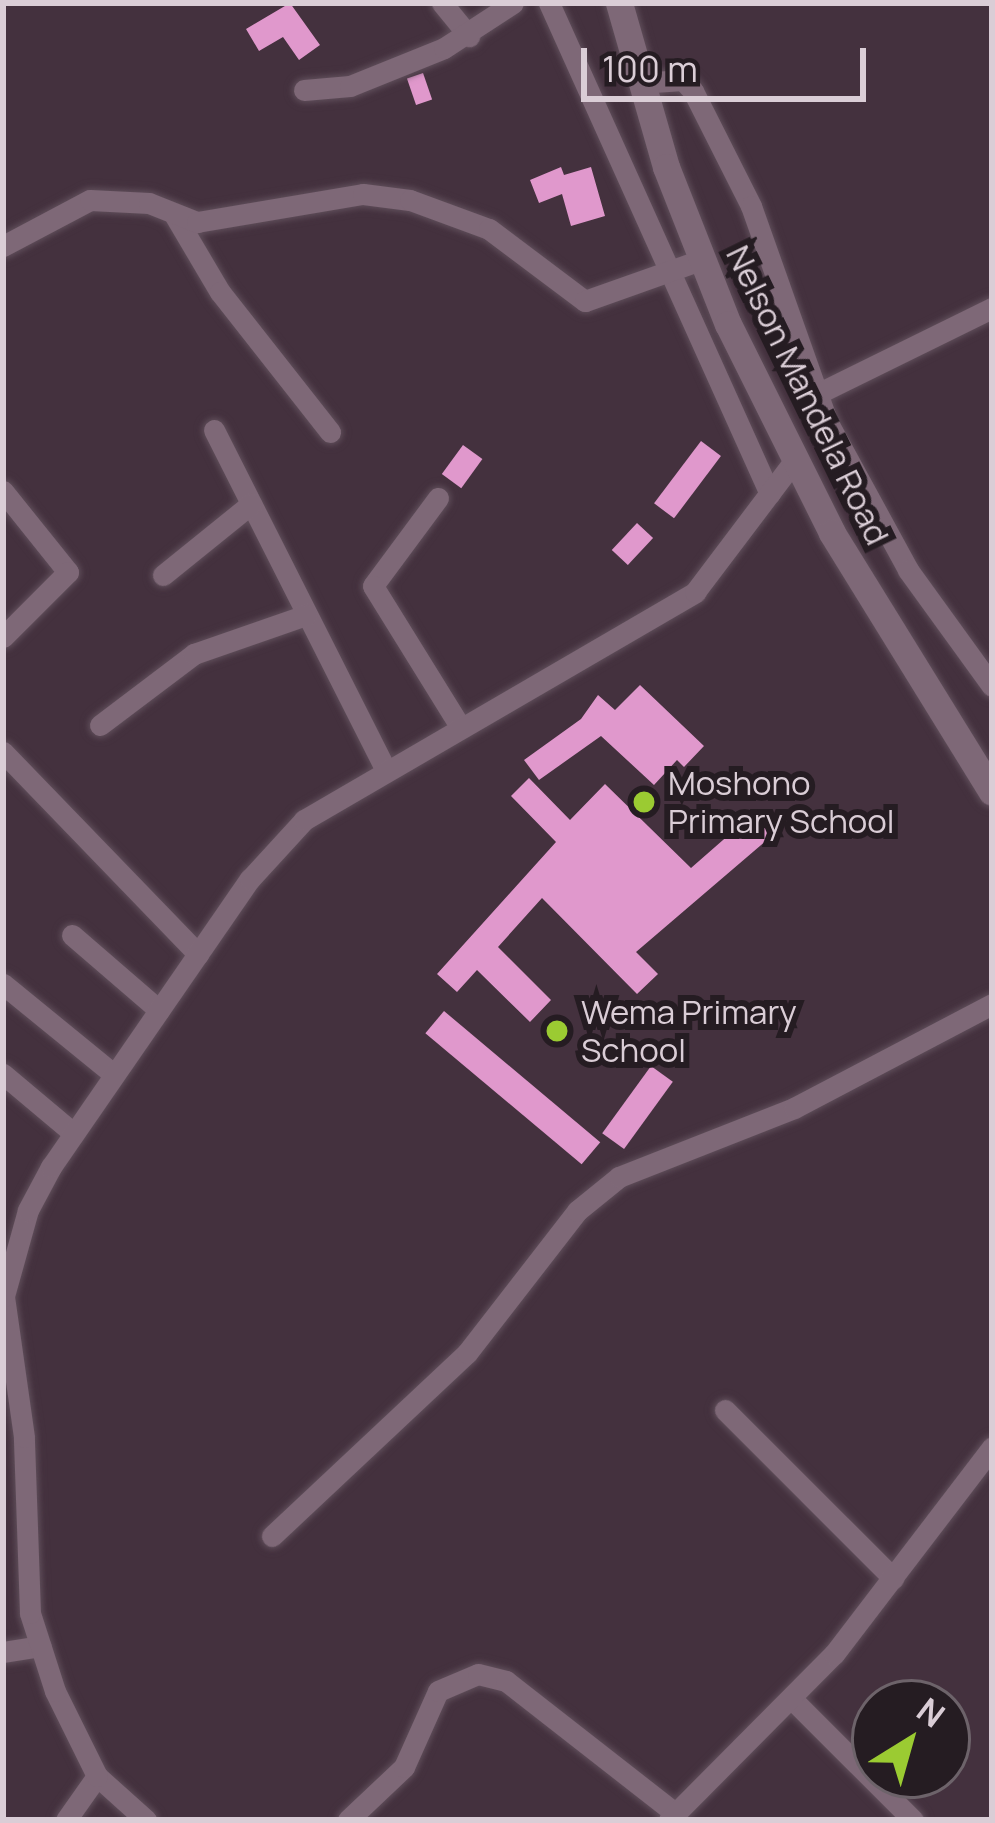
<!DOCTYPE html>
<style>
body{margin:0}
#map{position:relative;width:995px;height:1823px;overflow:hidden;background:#44313e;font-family:Manrope,sans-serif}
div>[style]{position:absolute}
.building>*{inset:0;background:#e098cc;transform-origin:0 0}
.roads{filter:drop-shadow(0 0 3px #5f4e5a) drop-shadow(0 0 3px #5f4e5a)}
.minor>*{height:21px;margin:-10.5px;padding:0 10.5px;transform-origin:10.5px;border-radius:10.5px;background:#7e6877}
.secondary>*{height:27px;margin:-13.5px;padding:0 13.5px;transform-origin:13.5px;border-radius:13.5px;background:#7e6877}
.dots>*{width:33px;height:33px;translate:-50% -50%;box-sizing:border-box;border:6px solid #251c22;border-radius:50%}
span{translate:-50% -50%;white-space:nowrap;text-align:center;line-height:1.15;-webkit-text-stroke:12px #251c22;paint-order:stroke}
.street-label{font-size:33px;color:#dacdd6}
.poi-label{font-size:33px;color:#dacdd6}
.left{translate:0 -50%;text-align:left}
.frame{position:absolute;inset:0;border:6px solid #dacdd6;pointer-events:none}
.north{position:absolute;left:851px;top:1679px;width:120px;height:120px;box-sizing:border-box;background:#251c22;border:3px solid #6d636a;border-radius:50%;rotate:37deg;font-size:33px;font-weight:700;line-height:48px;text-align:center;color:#dacdd6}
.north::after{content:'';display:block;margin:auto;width:42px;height:54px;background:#9bcb32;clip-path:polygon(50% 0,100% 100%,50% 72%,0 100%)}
.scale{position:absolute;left:581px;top:48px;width:285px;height:54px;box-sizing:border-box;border:6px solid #dacdd6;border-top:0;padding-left:15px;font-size:36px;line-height:42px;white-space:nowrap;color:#dacdd6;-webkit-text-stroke:9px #251c22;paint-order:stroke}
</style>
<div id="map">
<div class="building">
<div style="clip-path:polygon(290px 3px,320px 45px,299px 60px,283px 37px,259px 51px,246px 29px)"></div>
<div style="left:423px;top:73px;width:28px;height:17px;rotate:71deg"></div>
<div style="clip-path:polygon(561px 167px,564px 175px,591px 167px,605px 216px,571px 226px,562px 194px,539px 203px,530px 180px)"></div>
<div style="left:701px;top:441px;width:25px;height:78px;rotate:37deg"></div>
<div style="left:463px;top:445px;width:24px;height:36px;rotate:36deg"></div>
<div style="left:637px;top:523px;width:22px;height:37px;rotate:43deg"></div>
<div style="clip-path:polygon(640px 685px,704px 746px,684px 767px,677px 760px,654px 785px,601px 736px,539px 780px,524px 760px,581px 719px,598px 695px,615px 710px)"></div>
<div style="clip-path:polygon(529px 778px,570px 820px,605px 784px,691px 868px,755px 812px,774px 834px,636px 952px,658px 974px,637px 994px,542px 898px,498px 947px,551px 1000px,530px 1022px,477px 970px,457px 992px,437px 974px,556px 842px,511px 796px)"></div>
<div style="left:444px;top:1011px;width:204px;height:29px;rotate:40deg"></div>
<div style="left:651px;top:1066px;width:27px;height:83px;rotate:36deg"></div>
</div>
<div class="roads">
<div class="minor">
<div style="left:442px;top:3px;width:43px;rotate:50.7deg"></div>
<div style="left:549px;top:3px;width:538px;rotate:65.77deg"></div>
<div style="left:639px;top:83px;width:44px;rotate:-3.9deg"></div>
<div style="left:683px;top:80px;width:15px;rotate:48deg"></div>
<div style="left:693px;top:91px;width:129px;rotate:63.2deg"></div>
<div style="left:751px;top:206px;width:230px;rotate:70.5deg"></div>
<div style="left:828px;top:423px;width:167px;rotate:61.4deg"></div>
<div style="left:908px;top:570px;width:143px;rotate:54.1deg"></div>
<div style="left:304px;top:90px;width:46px;rotate:-5deg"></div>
<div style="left:350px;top:86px;width:101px;rotate:-22deg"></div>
<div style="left:444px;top:48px;width:82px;rotate:-33.1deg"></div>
<div style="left:175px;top:216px;width:88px;rotate:59.4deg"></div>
<div style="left:220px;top:292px;width:178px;rotate:51.8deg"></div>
<div style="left:3px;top:246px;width:98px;rotate:-27.9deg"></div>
<div style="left:90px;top:200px;width:59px;rotate:2.9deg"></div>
<div style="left:149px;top:203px;width:52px;rotate:21.6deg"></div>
<div style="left:197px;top:222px;width:168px;rotate:-9.6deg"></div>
<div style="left:363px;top:194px;width:47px;rotate:7.3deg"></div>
<div style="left:410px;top:200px;width:84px;rotate:20.2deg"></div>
<div style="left:489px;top:229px;width:120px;rotate:36.9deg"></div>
<div style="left:585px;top:301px;width:123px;rotate:-19.5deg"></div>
<div style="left:815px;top:395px;width:197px;rotate:-26.2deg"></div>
<div style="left:214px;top:430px;width:381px;rotate:63.2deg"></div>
<div style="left:3px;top:491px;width:104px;rotate:51.3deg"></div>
<div style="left:68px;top:572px;width:92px;rotate:135deg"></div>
<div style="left:438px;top:498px;width:109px;rotate:126.5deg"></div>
<div style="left:373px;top:586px;width:167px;rotate:58.2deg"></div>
<div style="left:163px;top:575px;width:113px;rotate:-38.9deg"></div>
<div style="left:100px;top:725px;width:118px;rotate:-37.1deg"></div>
<div style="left:194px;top:654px;width:119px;rotate:-19.2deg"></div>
<div style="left:3px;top:752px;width:281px;rotate:46deg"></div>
<div style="left:72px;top:935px;width:115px;rotate:40.8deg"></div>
<div style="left:3px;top:984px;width:141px;rotate:39.2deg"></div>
<div style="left:3px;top:1074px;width:89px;rotate:40deg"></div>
<div style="left:725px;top:1410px;width:238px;rotate:45deg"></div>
<div style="left:272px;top:1536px;width:267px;rotate:-43.2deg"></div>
<div style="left:467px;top:1353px;width:180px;rotate:-52.2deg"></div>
<div style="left:577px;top:1211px;width:54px;rotate:-39deg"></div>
<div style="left:619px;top:1177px;width:188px;rotate:-21.5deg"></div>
<div style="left:794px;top:1108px;width:224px;rotate:-27.7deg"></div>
<div style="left:3px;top:1652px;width:38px;rotate:-9deg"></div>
<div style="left:792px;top:1699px;width:171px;rotate:45deg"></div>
<div style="left:97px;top:1776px;width:66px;rotate:41.9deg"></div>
<div style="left:66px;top:1820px;width:54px;rotate:-54.8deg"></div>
<div style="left:97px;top:1776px;width:95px;rotate:-116.3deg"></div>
<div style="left:55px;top:1691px;width:82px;rotate:-107.8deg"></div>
<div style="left:30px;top:1613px;width:176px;rotate:-92deg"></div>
<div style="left:24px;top:1437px;width:142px;rotate:-98.1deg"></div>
<div style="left:4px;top:1296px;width:89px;rotate:-74.4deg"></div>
<div style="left:28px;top:1210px;width:49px;rotate:-61.9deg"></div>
<div style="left:51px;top:1167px;width:350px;rotate:-55.4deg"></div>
<div style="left:250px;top:879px;width:80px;rotate:-47.5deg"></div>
<div style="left:304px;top:820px;width:453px;rotate:-30.2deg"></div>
<div style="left:695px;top:592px;width:164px;rotate:-52.9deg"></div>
<div style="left:348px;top:1820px;width:77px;rotate:-43.4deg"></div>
<div style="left:404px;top:1767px;width:83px;rotate:-65.9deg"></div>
<div style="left:438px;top:1691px;width:43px;rotate:-23deg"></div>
<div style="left:478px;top:1674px;width:29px;rotate:14deg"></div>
<div style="left:506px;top:1681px;width:214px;rotate:38deg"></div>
<div style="left:669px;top:1820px;width:234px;rotate:-45.2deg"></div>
<div style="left:834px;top:1654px;width:260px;rotate:-52.6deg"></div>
</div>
<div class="secondary">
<div style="left:619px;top:3px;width:171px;rotate:74deg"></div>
<div style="left:666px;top:167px;width:169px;rotate:68.5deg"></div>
<div style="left:728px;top:324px;width:233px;rotate:63.5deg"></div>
<div style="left:832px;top:533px;width:304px;rotate:58.3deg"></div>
</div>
</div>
<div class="dots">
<div style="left:644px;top:802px;background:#9bcb32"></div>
<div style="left:557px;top:1031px;background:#9bcb32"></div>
</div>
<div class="street-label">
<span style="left:808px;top:395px;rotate:64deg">Nelson Mandela Road</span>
</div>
<div class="poi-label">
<span class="left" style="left:668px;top:802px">Moshono<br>Primary School</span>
<span class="left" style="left:581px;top:1031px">Wema Primary<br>School</span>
</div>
<div class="frame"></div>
<div class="north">N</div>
<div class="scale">100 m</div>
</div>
